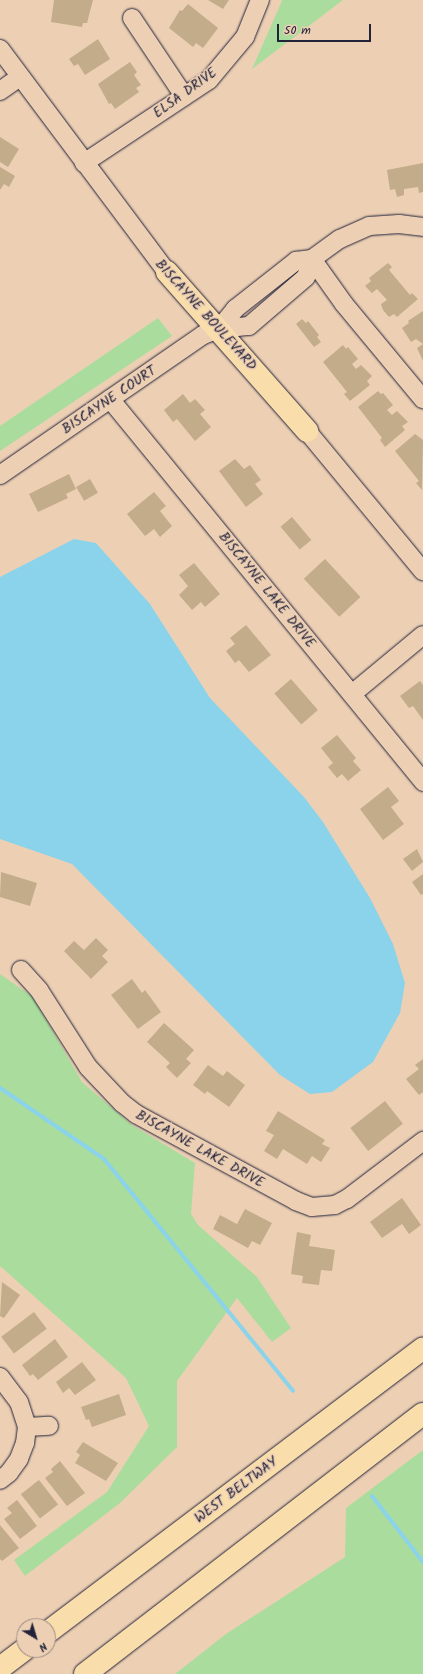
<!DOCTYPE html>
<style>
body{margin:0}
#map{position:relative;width:423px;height:1674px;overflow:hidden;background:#edd0b4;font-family:Kalam,sans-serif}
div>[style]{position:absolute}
.green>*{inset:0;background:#aadc9d}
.water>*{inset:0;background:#8ad3ea}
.stream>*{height:4px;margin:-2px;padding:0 2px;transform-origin:2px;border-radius:2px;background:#8ad3ea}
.building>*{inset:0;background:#c2ac89;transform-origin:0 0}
.roads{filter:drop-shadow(0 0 1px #22223b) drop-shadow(0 0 1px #22223b)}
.minor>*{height:18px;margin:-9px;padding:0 9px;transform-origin:9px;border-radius:9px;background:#edd0b4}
.major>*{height:22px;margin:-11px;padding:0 11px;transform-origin:11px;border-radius:11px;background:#f9deab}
.highway>*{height:22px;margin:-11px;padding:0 11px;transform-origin:11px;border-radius:11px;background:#f9deab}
span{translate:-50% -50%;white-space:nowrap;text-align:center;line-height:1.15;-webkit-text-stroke:3.5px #edd0b4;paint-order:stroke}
.street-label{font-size:14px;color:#22223b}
.north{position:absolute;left:16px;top:1618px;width:40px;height:40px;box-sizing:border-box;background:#edd0b4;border:1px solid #9c8a84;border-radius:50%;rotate:142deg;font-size:11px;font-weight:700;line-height:16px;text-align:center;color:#22223b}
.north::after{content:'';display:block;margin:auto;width:14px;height:18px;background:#22223b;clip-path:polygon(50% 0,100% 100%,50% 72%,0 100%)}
.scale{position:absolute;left:277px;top:24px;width:94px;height:18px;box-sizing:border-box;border:2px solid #22223b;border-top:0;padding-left:5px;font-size:12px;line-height:14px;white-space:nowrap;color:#22223b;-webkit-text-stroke:3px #edd0b4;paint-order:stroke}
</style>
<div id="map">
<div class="green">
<div style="clip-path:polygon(282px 0,343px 0,252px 69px,281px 3px)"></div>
<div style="clip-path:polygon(158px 318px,172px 336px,0 451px,0 426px)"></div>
<div style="clip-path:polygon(0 974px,33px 997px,82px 1082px,132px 1125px,195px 1163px,191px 1214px,198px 1225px,257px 1277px,291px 1328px,272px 1342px,237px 1298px,177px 1381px,177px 1447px,120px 1503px,25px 1576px,14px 1560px,107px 1492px,149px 1426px,126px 1378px,0 1266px)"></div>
<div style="clip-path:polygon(423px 1450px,423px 1674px,175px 1674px,226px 1634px,345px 1557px,346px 1508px)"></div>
</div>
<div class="water">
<div style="clip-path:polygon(74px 539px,96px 543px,150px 604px,210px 698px,304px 797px,323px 822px,370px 898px,393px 944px,405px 983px,400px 1013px,373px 1062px,332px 1092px,310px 1094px,280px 1075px,72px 864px,0 839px,0 577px)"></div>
</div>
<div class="stream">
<div style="left:0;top:1088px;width:126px;rotate:34.3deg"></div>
<div style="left:104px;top:1159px;width:299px;rotate:50.8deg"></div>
<div style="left:372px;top:1496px;width:83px;rotate:52.3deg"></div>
</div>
<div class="building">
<div style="clip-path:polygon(54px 0,93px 0,87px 23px,83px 23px,82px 27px,51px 22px)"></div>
<div style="clip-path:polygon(208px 0,229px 0,223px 9px)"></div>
<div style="clip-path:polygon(188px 4px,218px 28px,203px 48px,196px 43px,193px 47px,169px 28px,180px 10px,182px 11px)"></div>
<div style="clip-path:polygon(98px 39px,110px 59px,85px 75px,78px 64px,74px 66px,69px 59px)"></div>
<div style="clip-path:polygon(130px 62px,137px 72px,134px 75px,141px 85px,136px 88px,139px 92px,115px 109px,111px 103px,109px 104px,98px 84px)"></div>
<div style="clip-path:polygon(0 137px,19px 149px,8px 167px,0 162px)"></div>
<div style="clip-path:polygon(423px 163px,423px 192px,419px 193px,418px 187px,404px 189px,404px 195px,397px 197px,395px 189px,390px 190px,387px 170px)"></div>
<div style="clip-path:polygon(0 167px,15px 176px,9px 187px,4px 184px,0 190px)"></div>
<div style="clip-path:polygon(388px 263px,392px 267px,389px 270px,410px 295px,412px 293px,418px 299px,397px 317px,394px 314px,389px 317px,383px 310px,381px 304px,387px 300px,377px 289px,372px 293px,365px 286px,371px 281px,369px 278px)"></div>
<div style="clip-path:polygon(423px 311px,423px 361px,417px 348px,423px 344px,416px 339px,411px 342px,402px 328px,409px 323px,408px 321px)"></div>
<div style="clip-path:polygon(302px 319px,306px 323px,308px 321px,319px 335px,317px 337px,321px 342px,314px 347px,296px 324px)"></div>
<div style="clip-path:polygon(343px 345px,346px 349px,348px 347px,358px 359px,352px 364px,356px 369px,361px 365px,372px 376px,367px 381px,370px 385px,350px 401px,344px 394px,347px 392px,323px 362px)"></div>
<div style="clip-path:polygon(378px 391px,381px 394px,383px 393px,393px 405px,387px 410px,392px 415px,397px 411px,408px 422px,402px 426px,405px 430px,385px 447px,380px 440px,382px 438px,358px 407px)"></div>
<div style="clip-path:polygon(183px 394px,190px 403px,195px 399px,205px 410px,200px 414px,211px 427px,195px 441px,177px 419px,173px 422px,164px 410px)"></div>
<div style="clip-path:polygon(415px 434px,423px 440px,422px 490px,416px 483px,419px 481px,395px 451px)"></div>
<div style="clip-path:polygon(235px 459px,244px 469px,250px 465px,261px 480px,255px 484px,263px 494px,246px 507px,219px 471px)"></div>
<div style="clip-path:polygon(69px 474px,76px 489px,66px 494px,68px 498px,38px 512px,29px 494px)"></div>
<div style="left:90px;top:479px;width:16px;height:16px;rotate:60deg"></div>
<div style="clip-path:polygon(154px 492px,166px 506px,160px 511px,172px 526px,160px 537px,154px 529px,145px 536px,127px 514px)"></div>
<div style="left:292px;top:517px;width:30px;height:15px;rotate:50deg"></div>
<div style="left:325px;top:559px;width:52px;height:29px;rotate:47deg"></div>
<div style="clip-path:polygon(194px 563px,220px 594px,205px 607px,201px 602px,192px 610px,179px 595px,188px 586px,179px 575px)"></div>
<div style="clip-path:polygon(246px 625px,271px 655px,249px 672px,239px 660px,235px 663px,226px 651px,235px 644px,230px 638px)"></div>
<div style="left:291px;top:679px;width:41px;height:22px;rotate:49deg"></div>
<div style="clip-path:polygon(420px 681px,423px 685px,423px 720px,413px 706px,409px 708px,400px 696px)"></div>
<div style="clip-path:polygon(337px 735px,356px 758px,353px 761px,361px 770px,348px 781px,342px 774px,337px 778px,328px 767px,333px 763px,321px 748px)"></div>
<div style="clip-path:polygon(388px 787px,399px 801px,391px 807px,404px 824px,383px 840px,360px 809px)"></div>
<div style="clip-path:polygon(417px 849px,423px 862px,412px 871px,403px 859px)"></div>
<div style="clip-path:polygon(1px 872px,37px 883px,30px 906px,0 897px)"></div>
<div style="clip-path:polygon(423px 874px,423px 894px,421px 895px,412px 882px)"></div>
<div style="clip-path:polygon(96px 938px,108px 950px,102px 956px,108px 962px,91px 979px,64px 951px,74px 941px,84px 950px)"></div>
<div style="clip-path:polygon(132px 979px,142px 993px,145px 990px,161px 1012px,138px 1029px,111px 995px)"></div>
<div style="clip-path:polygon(164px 1023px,194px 1050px,186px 1059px,191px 1063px,177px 1078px,166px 1067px,170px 1063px,147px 1042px)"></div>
<div style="clip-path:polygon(423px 1059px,423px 1092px,419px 1095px,406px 1079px,419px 1069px,415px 1065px)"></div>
<div style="clip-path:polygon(208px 1065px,223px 1076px,227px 1071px,245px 1085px,229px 1107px,207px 1091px,205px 1094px,193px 1085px)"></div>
<div style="left:385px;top:1101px;width:29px;height:44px;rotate:52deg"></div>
<div style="clip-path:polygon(278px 1111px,325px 1140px,322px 1144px,330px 1148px,321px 1162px,312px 1156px,307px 1164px,283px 1149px,277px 1159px,264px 1151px,274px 1135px,266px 1131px)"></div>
<div style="clip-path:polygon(402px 1198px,421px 1225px,409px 1234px,402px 1224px,382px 1238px,370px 1222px)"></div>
<div style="clip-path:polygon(245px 1209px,272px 1223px,260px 1245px,252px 1241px,248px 1248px,213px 1229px,220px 1215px,237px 1224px)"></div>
<div style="clip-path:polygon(297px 1232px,311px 1235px,309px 1246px,335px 1250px,332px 1271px,321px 1270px,319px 1285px,302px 1283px,303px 1276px,291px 1274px)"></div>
<div style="clip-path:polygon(2px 1282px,20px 1295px,4px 1318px,0 1316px)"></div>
<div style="left:34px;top:1312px;width:21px;height:41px;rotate:53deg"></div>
<div style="clip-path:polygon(55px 1339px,68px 1357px,38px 1380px,33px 1374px,30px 1376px,22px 1365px)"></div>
<div style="clip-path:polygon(82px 1362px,96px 1380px,75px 1395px,69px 1388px,63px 1393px,56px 1382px)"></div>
<div style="clip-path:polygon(119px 1394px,126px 1415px,92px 1427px,89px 1419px,86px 1420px,81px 1407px)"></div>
<div style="clip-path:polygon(83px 1442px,118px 1463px,106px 1481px,75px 1463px,80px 1455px,76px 1452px)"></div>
<div style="clip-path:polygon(60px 1461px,85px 1493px,67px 1506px,45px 1478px,53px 1472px,51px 1469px)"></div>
<div style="left:39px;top:1480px;width:31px;height:23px;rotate:52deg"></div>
<div style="clip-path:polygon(17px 1500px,37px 1526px,20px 1539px,4px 1519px,12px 1513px,7px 1508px)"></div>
<div style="clip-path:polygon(0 1525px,19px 1548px,2px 1561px,0 1559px)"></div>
</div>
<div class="roads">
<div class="minor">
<div style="left:132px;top:18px;width:94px;rotate:56.3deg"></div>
<div style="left:0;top:49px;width:279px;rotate:53.2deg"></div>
<div style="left:0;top:91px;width:24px;rotate:-35deg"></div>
<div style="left:84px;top:163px;width:150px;rotate:-33.6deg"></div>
<div style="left:209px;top:80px;width:56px;rotate:-50.1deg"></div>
<div style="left:245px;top:37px;width:40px;rotate:-68deg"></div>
<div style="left:312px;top:259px;width:55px;rotate:54.6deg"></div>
<div style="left:344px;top:304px;width:124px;rotate:50.3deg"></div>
<div style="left:219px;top:329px;width:26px;rotate:-51deg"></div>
<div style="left:235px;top:309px;width:78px;rotate:-38.2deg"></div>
<div style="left:296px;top:261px;width:16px;rotate:-7deg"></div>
<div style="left:312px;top:259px;width:34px;rotate:-36deg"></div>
<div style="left:340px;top:239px;width:32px;rotate:-24deg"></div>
<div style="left:369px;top:226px;width:30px;rotate:-4deg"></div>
<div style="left:399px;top:224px;width:24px;rotate:7deg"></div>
<div style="left:110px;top:399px;width:495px;rotate:50.7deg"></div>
<div style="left:307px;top:431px;width:182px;rotate:50.4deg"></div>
<div style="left:0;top:475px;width:247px;rotate:-34.6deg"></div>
<div style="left:203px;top:335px;width:17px;rotate:-21deg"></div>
<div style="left:219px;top:329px;width:30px;rotate:-6deg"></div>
<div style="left:249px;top:326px;width:75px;rotate:-40.7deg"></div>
<div style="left:306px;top:277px;width:19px;rotate:-72deg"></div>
<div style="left:352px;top:694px;width:92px;rotate:-39.7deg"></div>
<div style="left:21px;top:970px;width:27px;rotate:48deg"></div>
<div style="left:39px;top:990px;width:91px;rotate:57.5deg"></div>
<div style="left:88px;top:1067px;width:50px;rotate:46.6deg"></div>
<div style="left:122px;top:1103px;width:18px;rotate:38deg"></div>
<div style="left:136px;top:1114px;width:182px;rotate:28.5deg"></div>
<div style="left:296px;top:1201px;width:17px;rotate:21deg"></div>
<div style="left:312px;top:1207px;width:23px;rotate:-5deg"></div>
<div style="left:335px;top:1205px;width:13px;rotate:-27deg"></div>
<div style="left:347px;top:1199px;width:96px;rotate:-37.3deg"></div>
<div style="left:0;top:1377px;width:31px;rotate:53deg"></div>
<div style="left:19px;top:1402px;width:26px;rotate:72deg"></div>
<div style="left:27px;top:1427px;width:16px;rotate:97deg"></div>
<div style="left:25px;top:1443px;width:17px;rotate:111deg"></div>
<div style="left:19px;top:1459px;width:17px;rotate:126deg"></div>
<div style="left:9px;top:1473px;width:11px;rotate:142deg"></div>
<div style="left:27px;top:1427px;width:22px;rotate:-3deg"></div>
</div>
<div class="major">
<div style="left:167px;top:272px;width:212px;rotate:48.6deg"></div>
</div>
<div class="highway">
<div style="left:48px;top:1632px;width:470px;rotate:-37.1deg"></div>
<div style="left:0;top:1668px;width:30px;rotate:-37deg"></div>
<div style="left:85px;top:1674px;width:426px;rotate:-37.6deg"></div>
</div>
</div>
<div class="street-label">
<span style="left:185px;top:93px;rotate:-36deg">ELSA DRIVE</span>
<span style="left:206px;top:315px;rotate:48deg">BISCAYNE BOULEVARD</span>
<span style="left:109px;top:400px;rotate:-34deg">BISCAYNE COURT</span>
<span style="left:267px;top:590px;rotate:51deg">BISCAYNE LAKE DRIVE</span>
<span style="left:200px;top:1149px;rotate:29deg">BISCAYNE LAKE DRIVE</span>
<span style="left:236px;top:1490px;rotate:-37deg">WEST BELTWAY</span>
</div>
<div class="north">N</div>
<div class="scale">50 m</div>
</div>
